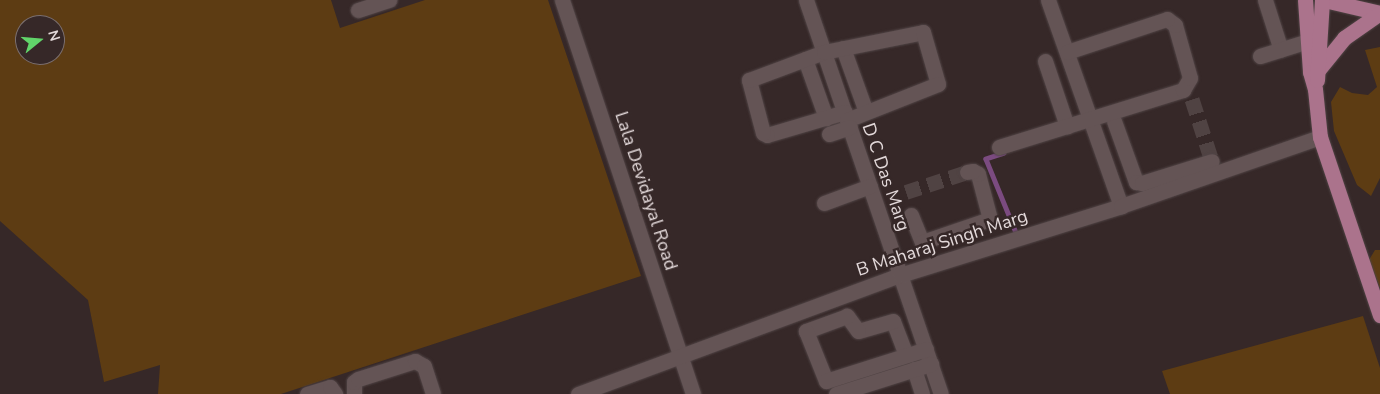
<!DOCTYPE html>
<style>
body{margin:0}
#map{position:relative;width:1380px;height:394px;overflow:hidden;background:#362828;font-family:"Nunito Sans",sans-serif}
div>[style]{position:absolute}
.green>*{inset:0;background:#5d3c13}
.stream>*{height:4.5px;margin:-2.25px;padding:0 2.25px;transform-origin:2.25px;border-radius:2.25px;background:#7b4b80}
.minor-tunnel>*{height:15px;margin-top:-7.5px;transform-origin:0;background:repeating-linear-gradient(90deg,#504343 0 15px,transparent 0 23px)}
.roads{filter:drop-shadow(0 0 1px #504445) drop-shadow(0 0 1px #504445)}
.minor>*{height:15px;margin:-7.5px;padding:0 7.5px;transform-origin:7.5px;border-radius:7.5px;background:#645455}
.major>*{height:15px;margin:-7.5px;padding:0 7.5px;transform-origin:7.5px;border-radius:7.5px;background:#ab738c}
span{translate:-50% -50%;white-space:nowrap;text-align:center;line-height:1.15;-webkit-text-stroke:5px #362828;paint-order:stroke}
.street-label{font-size:18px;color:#e3d9da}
.north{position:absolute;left:15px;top:15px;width:50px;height:50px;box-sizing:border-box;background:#362828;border:1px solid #7b6f6f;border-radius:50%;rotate:73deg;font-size:14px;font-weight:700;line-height:20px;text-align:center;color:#e3d9da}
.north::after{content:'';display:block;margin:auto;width:18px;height:22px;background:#61d46a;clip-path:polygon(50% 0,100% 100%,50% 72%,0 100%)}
</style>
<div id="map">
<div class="green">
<div style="clip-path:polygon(evenodd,0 0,331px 0,340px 28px,425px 0,548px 0,641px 276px,281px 394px,158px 394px,160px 365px,104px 382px,88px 300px,0 221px,0 0,25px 25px,55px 25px,55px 55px,25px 55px,25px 25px)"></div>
<div style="clip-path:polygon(1380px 47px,1380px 178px,1371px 196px,1357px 185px,1334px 131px,1331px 102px,1340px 87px,1352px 93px,1368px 95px,1377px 87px,1365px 50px)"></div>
<div style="clip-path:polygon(1375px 250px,1380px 250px,1380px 288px,1369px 260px)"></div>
<div style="clip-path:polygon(1363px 316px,1380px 368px,1380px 394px,1170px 394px,1162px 371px)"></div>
</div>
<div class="stream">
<div style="left:1004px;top:153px;width:19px;rotate:162deg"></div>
<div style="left:986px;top:159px;width:77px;rotate:67.8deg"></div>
</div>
<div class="minor-tunnel">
<div style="left:1192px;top:99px;width:62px;rotate:72.1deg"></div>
<div style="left:906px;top:192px;width:64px;rotate:-18.2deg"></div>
</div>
<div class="roads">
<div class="minor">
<div style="left:562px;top:0;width:415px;rotate:71.6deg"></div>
<div style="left:806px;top:0;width:416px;rotate:71.1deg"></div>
<div style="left:1048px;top:0;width:219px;rotate:70.5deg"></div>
<div style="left:1265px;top:0;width:52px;rotate:72.3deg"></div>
<div style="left:358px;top:10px;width:33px;rotate:-18deg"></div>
<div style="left:843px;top:48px;width:68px;rotate:70.2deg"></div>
<div style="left:1260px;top:56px;width:50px;rotate:-17.4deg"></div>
<div style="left:805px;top:59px;width:63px;rotate:70.4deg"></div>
<div style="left:1045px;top:61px;width:69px;rotate:71.3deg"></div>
<div style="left:845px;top:112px;width:81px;rotate:163.6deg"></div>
<div style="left:767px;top:135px;width:4px;rotate:-153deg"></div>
<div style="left:763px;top:133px;width:55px;rotate:-104.8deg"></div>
<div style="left:749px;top:80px;width:80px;rotate:-20.5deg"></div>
<div style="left:824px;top:52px;width:101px;rotate:-11.4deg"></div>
<div style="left:923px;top:32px;width:54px;rotate:73.9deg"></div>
<div style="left:938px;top:84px;width:98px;rotate:158.4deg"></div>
<div style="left:1114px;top:121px;width:65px;rotate:70.2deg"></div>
<div style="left:1136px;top:182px;width:6px;rotate:9deg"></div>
<div style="left:1142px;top:183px;width:73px;rotate:-17.4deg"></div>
<div style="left:829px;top:134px;width:22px;rotate:-18deg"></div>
<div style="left:999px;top:147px;width:193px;rotate:-17.2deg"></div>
<div style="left:1183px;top:90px;width:14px;rotate:-60deg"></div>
<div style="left:1190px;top:78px;width:55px;rotate:-105.8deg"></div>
<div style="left:1175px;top:25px;width:10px;rotate:-143deg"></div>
<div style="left:1167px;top:19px;width:105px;rotate:161.7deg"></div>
<div style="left:824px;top:203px;width:49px;rotate:-20.3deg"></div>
<div style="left:911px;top:215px;width:29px;rotate:68deg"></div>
<div style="left:922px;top:242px;width:72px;rotate:-18.7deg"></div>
<div style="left:990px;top:219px;width:47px;rotate:-104.9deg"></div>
<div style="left:978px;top:174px;width:6px;rotate:-149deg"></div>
<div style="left:973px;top:171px;width:6px;rotate:171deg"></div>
<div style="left:906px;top:355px;width:36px;rotate:-111deg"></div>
<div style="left:893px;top:321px;width:36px;rotate:164deg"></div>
<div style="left:858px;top:331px;width:19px;rotate:-126deg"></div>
<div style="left:847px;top:316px;width:44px;rotate:159.9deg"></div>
<div style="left:806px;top:331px;width:54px;rotate:68.2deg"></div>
<div style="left:826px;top:381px;width:105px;rotate:-17.7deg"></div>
<div style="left:914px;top:369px;width:26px;rotate:72deg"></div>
<div style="left:307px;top:394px;width:24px;rotate:-17deg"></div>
<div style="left:330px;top:387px;width:9px;rotate:54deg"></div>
<div style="left:354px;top:394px;width:12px;rotate:-90deg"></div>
<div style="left:354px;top:382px;width:5px;rotate:-37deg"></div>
<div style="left:358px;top:379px;width:60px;rotate:-17.5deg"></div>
<div style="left:415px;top:361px;width:10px;rotate:29deg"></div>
<div style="left:424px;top:366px;width:29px;rotate:72deg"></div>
<div style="left:578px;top:394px;width:343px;rotate:-20.3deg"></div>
<div style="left:900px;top:275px;width:232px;rotate:-17.3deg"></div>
<div style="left:1121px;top:206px;width:211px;rotate:-19.1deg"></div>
<div style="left:836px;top:394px;width:100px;rotate:-17.5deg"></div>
</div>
<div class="major">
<div style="left:1305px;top:0;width:72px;rotate:86deg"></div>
<div style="left:1310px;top:72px;width:18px;rotate:74deg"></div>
<div style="left:1315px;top:89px;width:48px;rotate:84.1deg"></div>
<div style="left:1320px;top:137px;width:188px;rotate:71.4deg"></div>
<div style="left:1324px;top:0;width:57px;rotate:13.1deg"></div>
<div style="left:1319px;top:69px;width:40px;rotate:-51deg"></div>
<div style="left:1344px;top:38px;width:44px;rotate:-34.8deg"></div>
<div style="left:1317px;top:80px;width:80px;rotate:-86.4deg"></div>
</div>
</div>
<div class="street-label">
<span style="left:886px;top:177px;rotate:71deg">D C Das Marg</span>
<span style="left:646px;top:191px;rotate:72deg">Lala Devidayal Road</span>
<span style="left:942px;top:243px;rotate:-18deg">B Maharaj Singh Marg</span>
</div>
<div class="north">N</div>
</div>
